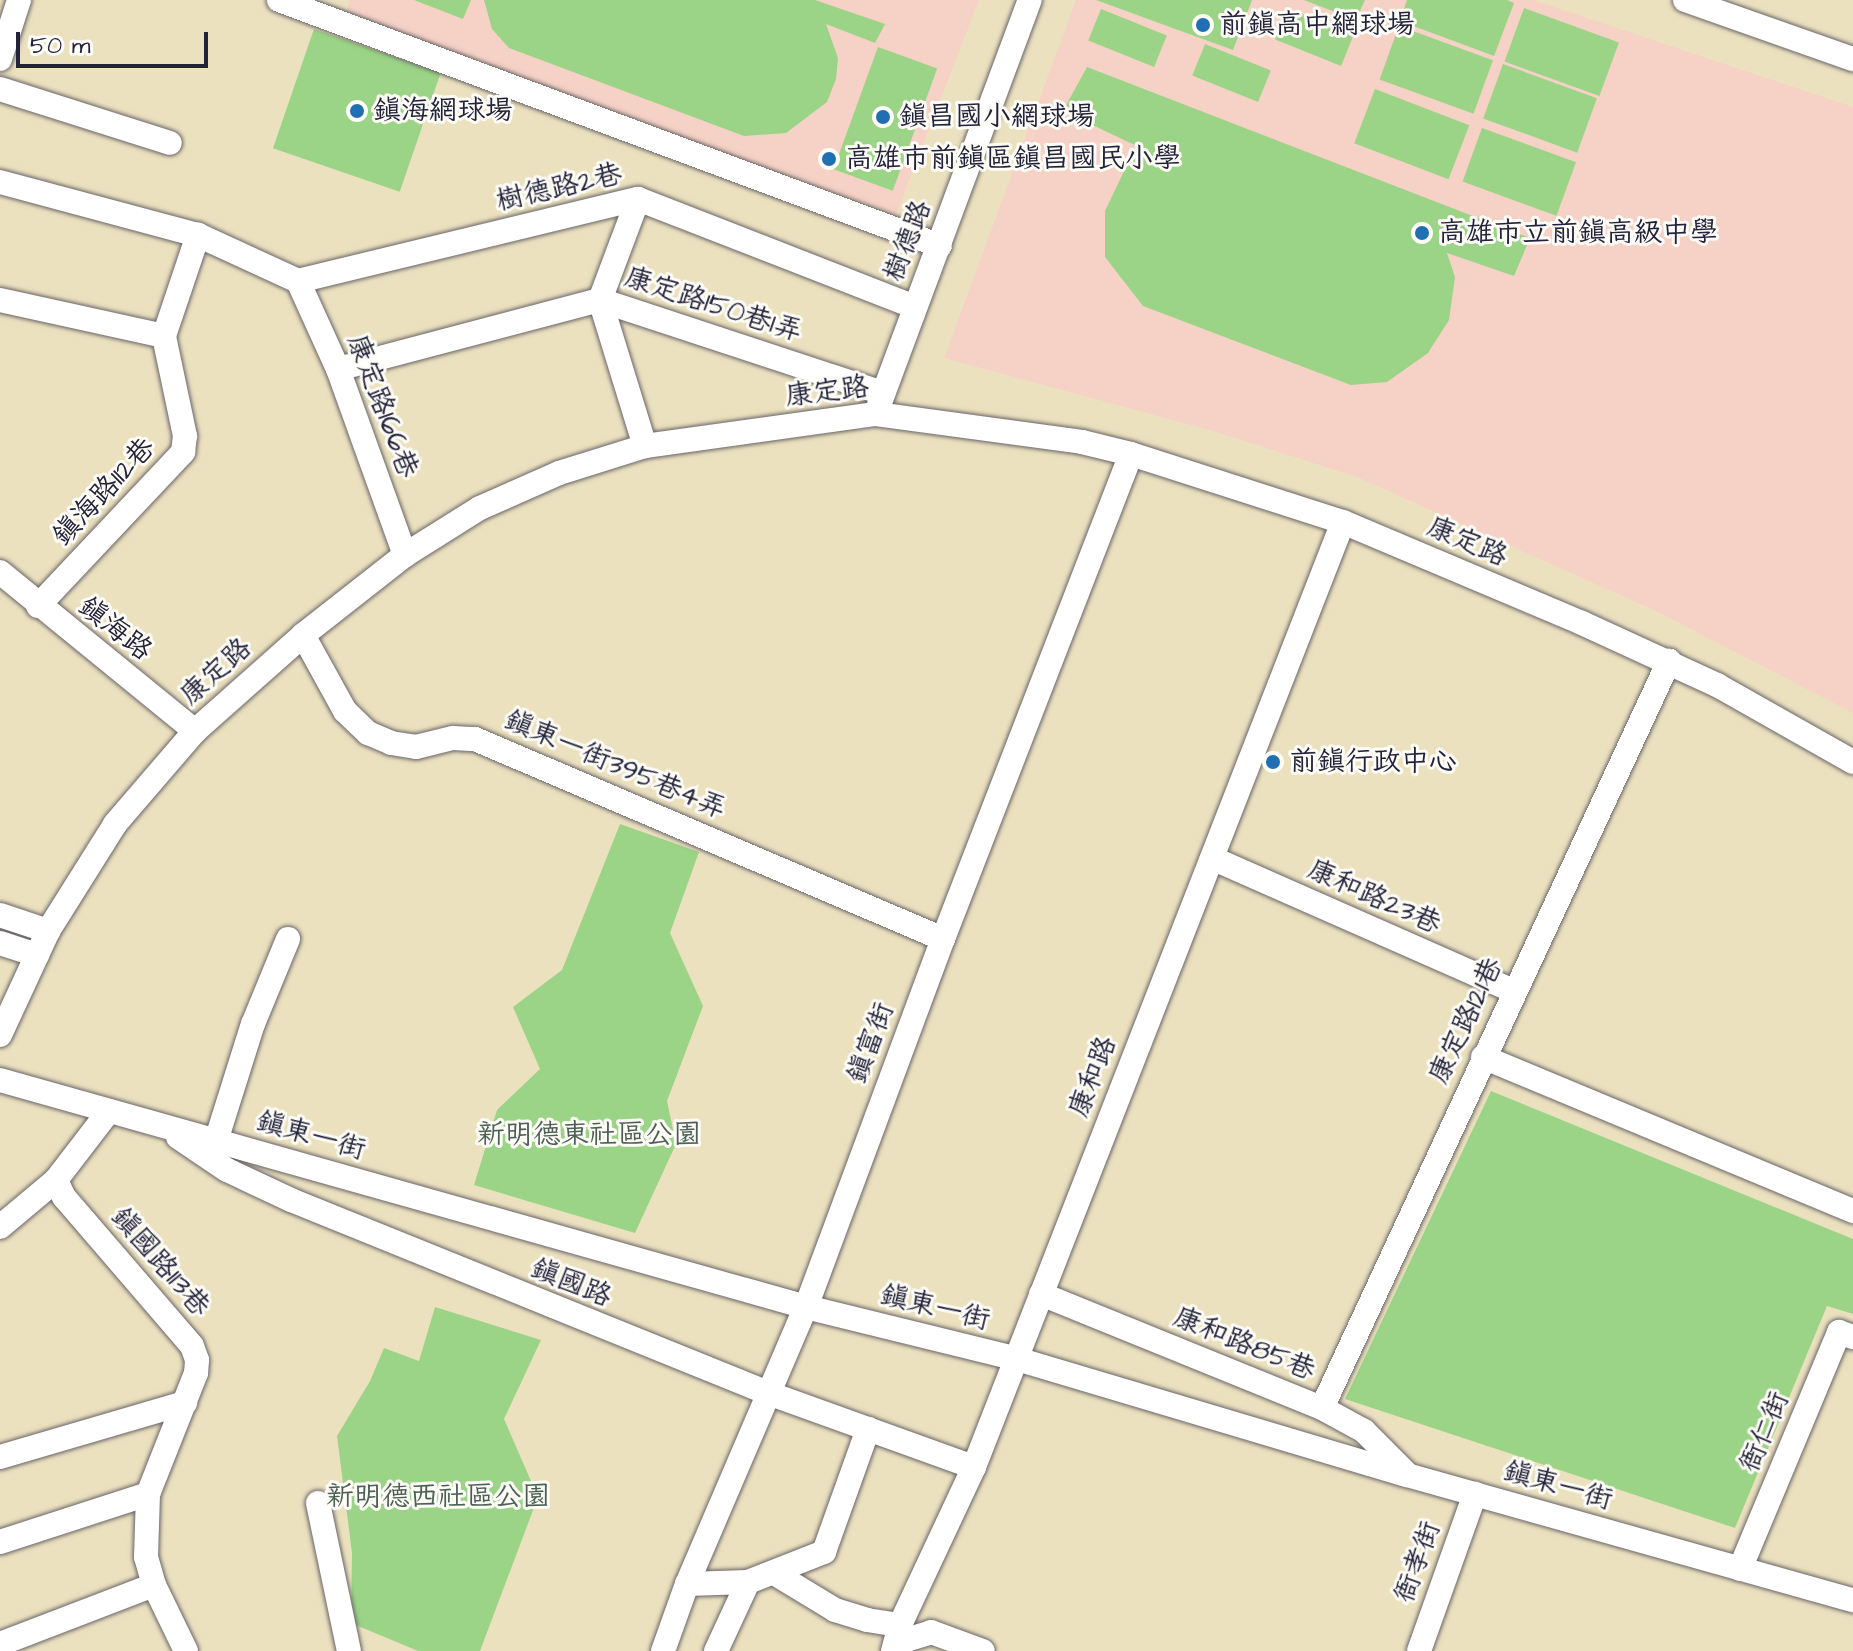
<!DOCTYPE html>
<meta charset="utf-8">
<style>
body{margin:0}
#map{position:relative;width:1853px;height:1651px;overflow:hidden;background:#ece1bf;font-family:"Architects Daughter","LXGW WenKai TC",sans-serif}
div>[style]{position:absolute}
.built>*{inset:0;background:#f6d1c5}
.green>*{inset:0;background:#9bd486;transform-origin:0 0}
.roads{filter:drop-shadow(0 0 2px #696569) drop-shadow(0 0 2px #696569)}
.minor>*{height:24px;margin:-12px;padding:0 12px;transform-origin:12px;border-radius:12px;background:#fff}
.dots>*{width:22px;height:22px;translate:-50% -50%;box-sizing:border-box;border:4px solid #fdfcf7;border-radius:50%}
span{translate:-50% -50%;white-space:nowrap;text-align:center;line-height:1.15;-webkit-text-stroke:6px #fdfcf7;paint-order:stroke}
.poi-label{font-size:28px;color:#22223b}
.left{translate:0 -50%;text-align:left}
.street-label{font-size:28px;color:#22223b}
.park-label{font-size:28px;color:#4c6055}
.scale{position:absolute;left:16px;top:32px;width:192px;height:36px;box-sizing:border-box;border:4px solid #22223b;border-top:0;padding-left:10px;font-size:24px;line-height:28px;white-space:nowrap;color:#22223b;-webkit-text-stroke:6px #fdfcf7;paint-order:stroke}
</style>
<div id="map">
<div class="built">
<div style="clip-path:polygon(350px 0,979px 0,896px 214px,586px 105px,346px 11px)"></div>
<div style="clip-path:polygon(1076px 0,1534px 0,1853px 107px,1853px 713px,1658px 612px,1357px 477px,1213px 431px,944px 358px)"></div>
</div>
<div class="green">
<div style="clip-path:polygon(414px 0,471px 0,463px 19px)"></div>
<div style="clip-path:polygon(484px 0,815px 0,885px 24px,875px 43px,826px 24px,838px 58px,836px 79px,827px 102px,786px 133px,744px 136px,509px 48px,492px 29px)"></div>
<div style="clip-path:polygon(1096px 0,1252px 0,1233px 50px)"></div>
<div style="clip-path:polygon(1304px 0,1365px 0,1356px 20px)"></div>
<div style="clip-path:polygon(1407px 0,1507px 0,1514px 3px,1494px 56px,1400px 21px)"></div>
<div style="left:1288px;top:8px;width:71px;height:34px;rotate:22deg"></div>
<div style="left:1524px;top:8px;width:101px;height:57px;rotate:20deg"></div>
<div style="left:1101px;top:9px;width:71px;height:34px;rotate:22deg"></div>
<div style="left:1399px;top:26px;width:100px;height:57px;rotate:20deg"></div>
<div style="left:314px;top:29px;width:134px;height:126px;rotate:19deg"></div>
<div style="left:1205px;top:44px;width:71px;height:34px;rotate:22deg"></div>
<div style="left:878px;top:47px;width:63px;height:130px;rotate:20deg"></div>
<div style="left:1503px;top:64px;width:100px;height:58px;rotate:20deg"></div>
<div style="clip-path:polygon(1087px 67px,1530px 238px,1514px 276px,1447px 253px,1455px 277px,1449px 320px,1428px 353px,1387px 382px,1351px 385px,1143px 306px,1105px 257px,1105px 211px,1125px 169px,1143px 149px,1063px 111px)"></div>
<div style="left:1375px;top:89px;width:101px;height:58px;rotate:21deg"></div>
<div style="left:1482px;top:128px;width:100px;height:57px;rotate:20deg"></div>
<div style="clip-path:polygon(620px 824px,699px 852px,670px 933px,703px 1006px,667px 1101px,676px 1144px,635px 1233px,474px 1185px,497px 1110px,540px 1069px,513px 1007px,562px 970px)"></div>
<div style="clip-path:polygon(1491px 1091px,1853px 1239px,1853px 1314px,1827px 1306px,1735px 1528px,1345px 1399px)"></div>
<div style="clip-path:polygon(435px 1307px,541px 1340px,504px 1419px,538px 1497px,480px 1651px,418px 1651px,351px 1623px,352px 1553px,337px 1436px,370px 1381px,384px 1348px,419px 1361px)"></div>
</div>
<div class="roads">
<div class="minor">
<div style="left:279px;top:0;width:705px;rotate:20.41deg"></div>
<div style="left:1685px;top:0;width:178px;rotate:19.4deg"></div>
<div style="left:0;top:59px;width:62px;rotate:-72.1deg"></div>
<div style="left:0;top:89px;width:178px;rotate:17.6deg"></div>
<div style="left:0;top:182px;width:205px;rotate:15deg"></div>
<div style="left:198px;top:235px;width:110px;rotate:24.7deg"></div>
<div style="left:638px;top:199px;width:108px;rotate:110.6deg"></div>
<div style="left:600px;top:300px;width:153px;rotate:72.9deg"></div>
<div style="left:298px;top:281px;width:350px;rotate:-13.6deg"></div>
<div style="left:638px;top:199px;width:297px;rotate:21.3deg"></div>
<div style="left:298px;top:281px;width:97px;rotate:65.6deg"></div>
<div style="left:338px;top:369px;width:198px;rotate:70.2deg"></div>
<div style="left:0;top:300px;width:168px;rotate:12.4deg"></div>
<div style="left:164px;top:336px;width:107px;rotate:-71.4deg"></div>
<div style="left:338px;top:369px;width:271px;rotate:-14.8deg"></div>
<div style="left:600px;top:300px;width:298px;rotate:18.2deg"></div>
<div style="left:878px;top:408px;width:435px;rotate:-69.6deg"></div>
<div style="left:0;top:572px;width:252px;rotate:39.2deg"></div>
<div style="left:38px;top:606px;width:212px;rotate:-46.7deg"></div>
<div style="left:183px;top:452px;width:16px;rotate:-83deg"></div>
<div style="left:185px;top:436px;width:102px;rotate:-101.9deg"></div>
<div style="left:303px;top:635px;width:87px;rotate:61.1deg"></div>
<div style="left:345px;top:711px;width:32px;rotate:44deg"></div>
<div style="left:368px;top:733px;width:25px;rotate:23deg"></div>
<div style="left:391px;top:743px;width:25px;rotate:9deg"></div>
<div style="left:416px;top:747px;width:38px;rotate:-14deg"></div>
<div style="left:453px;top:738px;width:22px;rotate:3deg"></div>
<div style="left:475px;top:739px;width:509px;rotate:23.14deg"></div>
<div style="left:1212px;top:858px;width:329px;rotate:23.8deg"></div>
<div style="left:0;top:915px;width:51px;rotate:18.4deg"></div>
<div style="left:0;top:943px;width:39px;rotate:18deg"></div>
<div style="left:0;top:1035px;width:115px;rotate:-65.2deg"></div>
<div style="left:48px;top:931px;width:126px;rotate:-57.9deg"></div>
<div style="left:115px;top:824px;width:123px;rotate:-49.3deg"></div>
<div style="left:195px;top:731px;width:144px;rotate:-41.6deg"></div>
<div style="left:303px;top:635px;width:130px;rotate:-38.1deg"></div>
<div style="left:405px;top:555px;width:89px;rotate:-32.1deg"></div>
<div style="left:480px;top:508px;width:86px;rotate:-23.9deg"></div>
<div style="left:559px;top:473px;width:90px;rotate:-17.4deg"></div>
<div style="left:645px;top:446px;width:233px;rotate:-7.9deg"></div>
<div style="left:876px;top:414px;width:208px;rotate:7.7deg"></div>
<div style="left:1082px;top:442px;width:50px;rotate:13.8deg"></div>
<div style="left:1131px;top:454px;width:223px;rotate:17.8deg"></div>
<div style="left:1343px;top:522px;width:259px;rotate:22.9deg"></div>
<div style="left:1582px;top:623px;width:149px;rotate:24.7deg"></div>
<div style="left:1717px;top:685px;width:156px;rotate:29.5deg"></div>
<div style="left:1483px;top:1057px;width:401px;rotate:22.6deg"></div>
<div style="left:0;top:1080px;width:837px;rotate:15.73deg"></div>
<div style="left:806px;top:1307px;width:217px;rotate:13.8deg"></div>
<div style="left:1017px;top:1359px;width:407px;rotate:16.6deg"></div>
<div style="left:1407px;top:1475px;width:463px;rotate:15.7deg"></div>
<div style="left:109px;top:1111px;width:87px;rotate:127.5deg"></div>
<div style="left:56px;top:1180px;width:19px;rotate:65deg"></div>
<div style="left:64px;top:1197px;width:196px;rotate:49.3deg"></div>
<div style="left:192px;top:1346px;width:15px;rotate:70deg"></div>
<div style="left:197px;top:1360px;width:13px;rotate:94deg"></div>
<div style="left:196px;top:1373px;width:130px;rotate:111.6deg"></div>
<div style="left:148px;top:1494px;width:63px;rotate:91.8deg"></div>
<div style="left:146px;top:1557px;width:29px;rotate:74deg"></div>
<div style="left:154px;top:1585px;width:73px;rotate:64.1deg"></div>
<div style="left:178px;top:1137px;width:59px;rotate:34deg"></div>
<div style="left:227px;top:1170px;width:71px;rotate:25.1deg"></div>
<div style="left:291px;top:1200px;width:515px;rotate:22.03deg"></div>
<div style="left:768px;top:1393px;width:219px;rotate:19.8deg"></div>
<div style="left:216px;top:1141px;width:123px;rotate:-72.5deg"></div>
<div style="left:253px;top:1024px;width:92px;rotate:-67.6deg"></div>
<div style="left:0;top:1227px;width:73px;rotate:-40deg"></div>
<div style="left:1041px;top:1294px;width:303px;rotate:22.1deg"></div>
<div style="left:1322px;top:1408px;width:48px;rotate:28.7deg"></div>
<div style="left:1364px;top:1431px;width:59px;rotate:45deg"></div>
<div style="left:1322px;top:1408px;width:824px;rotate:-65.08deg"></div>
<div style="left:0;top:1457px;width:193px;rotate:-16.3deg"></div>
<div style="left:318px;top:1503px;width:151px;rotate:78.2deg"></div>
<div style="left:0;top:1542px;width:156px;rotate:-18deg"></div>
<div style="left:1740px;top:1569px;width:257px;rotate:-67.3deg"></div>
<div style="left:1839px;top:1332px;width:15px;rotate:20deg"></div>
<div style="left:774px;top:1573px;width:71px;rotate:31.2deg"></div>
<div style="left:835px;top:1610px;width:34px;rotate:17deg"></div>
<div style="left:867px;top:1620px;width:33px;rotate:9deg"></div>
<div style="left:687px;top:1584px;width:61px;rotate:-1.9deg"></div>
<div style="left:748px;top:1582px;width:82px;rotate:-21.5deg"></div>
<div style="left:824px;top:1552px;width:131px;rotate:-70.3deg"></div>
<div style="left:0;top:1644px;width:165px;rotate:-21deg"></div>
<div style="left:663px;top:1651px;width:71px;rotate:-70.3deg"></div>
<div style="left:687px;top:1584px;width:301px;rotate:-66.8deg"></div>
<div style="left:806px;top:1307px;width:393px;rotate:-69.6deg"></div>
<div style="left:943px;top:939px;width:520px;rotate:-68.81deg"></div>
<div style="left:716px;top:1651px;width:76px;rotate:-65.1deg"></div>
<div style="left:893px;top:1651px;width:27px;rotate:-75deg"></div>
<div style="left:900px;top:1625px;width:174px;rotate:-64.9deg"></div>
<div style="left:974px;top:1467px;width:1014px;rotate:-68.67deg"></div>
<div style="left:901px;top:1651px;width:9px;rotate:-122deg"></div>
<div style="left:896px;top:1643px;width:37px;rotate:-17deg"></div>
<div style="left:931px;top:1632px;width:55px;rotate:20.1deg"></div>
<div style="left:1419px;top:1651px;width:167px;rotate:-70.4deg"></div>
</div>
</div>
<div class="dots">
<div style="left:1203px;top:25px;background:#1f6fb2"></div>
<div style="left:357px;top:111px;background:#1f6fb2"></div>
<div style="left:883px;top:117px;background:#1f6fb2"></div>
<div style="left:829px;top:159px;background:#1f6fb2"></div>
<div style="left:1422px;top:233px;background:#1f6fb2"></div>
<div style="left:1273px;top:762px;background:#1f6fb2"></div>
</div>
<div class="poi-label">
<span class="left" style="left:1219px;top:25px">前鎮高中網球場</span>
<span class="left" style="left:373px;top:111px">鎮海網球場</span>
<span class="left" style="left:899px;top:117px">鎮昌國小網球場</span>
<span class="left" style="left:845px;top:159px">高雄市前鎮區鎮昌國民小學</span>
<span class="left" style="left:1438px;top:233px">高雄市立前鎮高級中學</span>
<span class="left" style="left:1289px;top:762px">前鎮行政中心</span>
</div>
<div class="street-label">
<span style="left:559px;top:188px;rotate:-13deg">樹德路2巷</span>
<span style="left:908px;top:241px;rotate:-69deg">樹德路</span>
<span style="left:713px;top:305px;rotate:18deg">康定路150巷1弄</span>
<span style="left:827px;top:392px;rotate:-7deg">康定路</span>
<span style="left:382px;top:406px;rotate:69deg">康定路166巷</span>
<span style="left:104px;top:492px;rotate:-47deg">鎮海路112巷</span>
<span style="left:1467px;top:542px;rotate:23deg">康定路</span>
<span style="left:115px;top:629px;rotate:38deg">鎮海路</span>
<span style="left:216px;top:672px;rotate:-42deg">康定路</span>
<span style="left:615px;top:765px;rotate:23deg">鎮東一街395巷4弄</span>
<span style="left:1374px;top:897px;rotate:24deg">康和路23巷</span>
<span style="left:1466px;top:1021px;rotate:-65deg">康定路121巷</span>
<span style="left:871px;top:1043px;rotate:-69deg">鎮富街</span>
<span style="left:1093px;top:1077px;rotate:-69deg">康和路</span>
<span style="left:311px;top:1136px;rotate:16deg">鎮東一街</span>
<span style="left:160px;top:1262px;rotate:49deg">鎮國路113巷</span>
<span style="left:571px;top:1283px;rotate:22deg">鎮國路</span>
<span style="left:935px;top:1308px;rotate:14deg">鎮東一街</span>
<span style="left:1244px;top:1344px;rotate:22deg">康和路85巷</span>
<span style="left:1765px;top:1432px;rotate:-67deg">衙仁街</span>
<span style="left:1558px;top:1486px;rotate:16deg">鎮東一街</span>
<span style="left:1418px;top:1562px;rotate:-70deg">衙孝街</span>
</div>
<div class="park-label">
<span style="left:589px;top:1135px">新明德東社區公園</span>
<span style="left:438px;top:1497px">新明德西社區公園</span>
</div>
<div class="scale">50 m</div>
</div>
